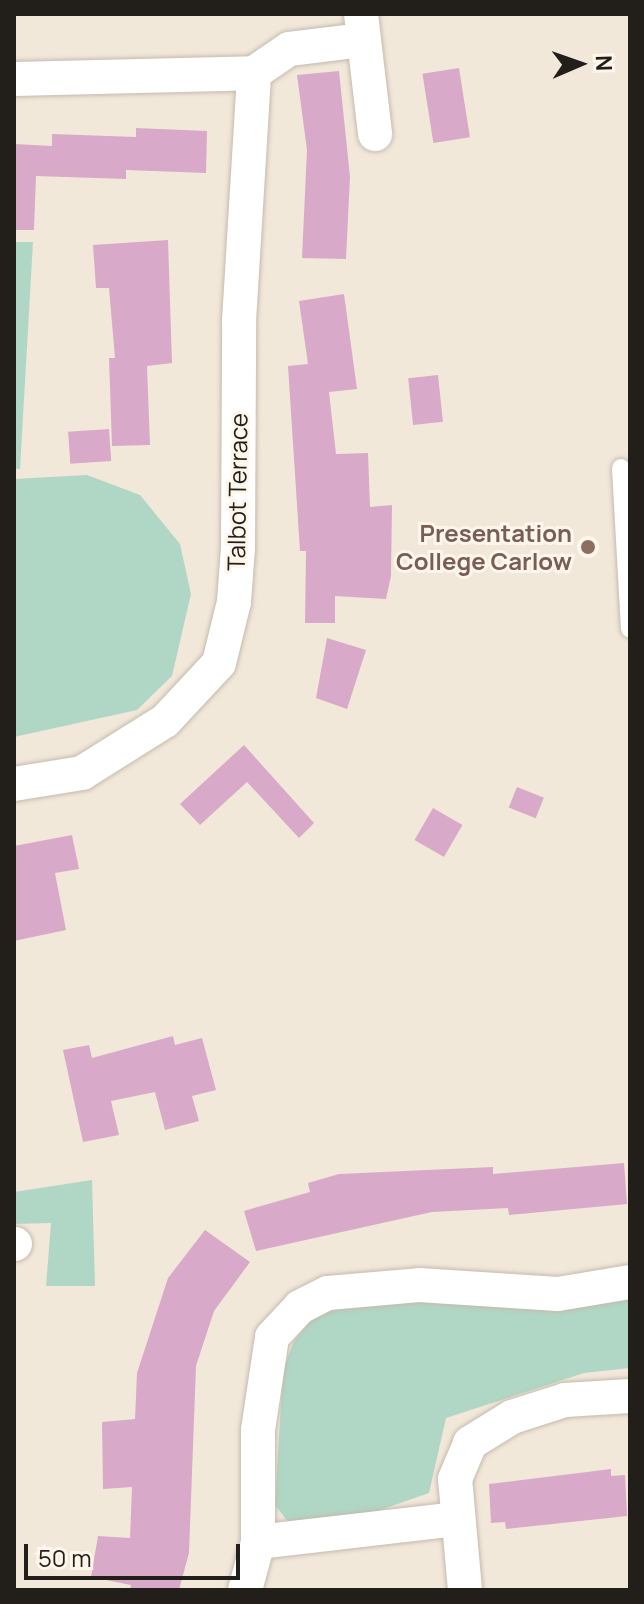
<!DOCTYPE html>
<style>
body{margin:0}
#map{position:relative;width:644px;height:1604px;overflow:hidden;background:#f2e8da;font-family:Manrope,sans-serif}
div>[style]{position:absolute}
.green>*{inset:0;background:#b0d7c5}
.building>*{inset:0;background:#d8a9c9;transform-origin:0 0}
.roads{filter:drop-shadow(0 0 2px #c4bbad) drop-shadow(0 0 2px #c4bbad)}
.service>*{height:18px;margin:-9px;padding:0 9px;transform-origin:9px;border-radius:9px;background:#fff}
.minor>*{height:34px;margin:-17px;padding:0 17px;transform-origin:17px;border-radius:17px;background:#fff}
.dots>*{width:22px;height:22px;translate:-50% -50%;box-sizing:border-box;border:4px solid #fef6ea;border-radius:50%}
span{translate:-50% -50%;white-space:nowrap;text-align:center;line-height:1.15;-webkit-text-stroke:6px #fef6ea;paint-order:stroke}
.street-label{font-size:24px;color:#221e19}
.education-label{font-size:24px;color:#785e54;font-weight:700}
.right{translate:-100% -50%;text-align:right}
.frame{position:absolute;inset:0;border:16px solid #221e19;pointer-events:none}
.north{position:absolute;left:540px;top:24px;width:80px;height:80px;-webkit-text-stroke:6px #fef6ea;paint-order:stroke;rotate:88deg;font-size:22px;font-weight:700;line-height:32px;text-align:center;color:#221e19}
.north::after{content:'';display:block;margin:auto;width:28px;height:36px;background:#221e19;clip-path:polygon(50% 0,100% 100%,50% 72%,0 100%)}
.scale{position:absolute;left:24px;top:1544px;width:216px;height:36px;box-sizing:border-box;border:4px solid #221e19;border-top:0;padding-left:10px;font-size:24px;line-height:28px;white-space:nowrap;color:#221e19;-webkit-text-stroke:6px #fef6ea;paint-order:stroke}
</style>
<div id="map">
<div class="green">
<div style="clip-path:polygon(14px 242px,33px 242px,20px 469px,14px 469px)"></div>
<div style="clip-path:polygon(87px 475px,140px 495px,180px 544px,191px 594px,172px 676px,137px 710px,14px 737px,14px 479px)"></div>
<div style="clip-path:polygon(92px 1180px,95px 1286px,46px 1286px,51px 1223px,14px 1224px,14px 1192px)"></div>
<div style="clip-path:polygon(630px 1298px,630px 1368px,584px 1373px,446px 1418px,429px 1493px,343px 1523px,289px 1523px,275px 1505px,283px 1370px,294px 1341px,313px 1318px,350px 1302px)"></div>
</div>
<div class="building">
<div style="left:459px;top:68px;width:70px;height:37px;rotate:81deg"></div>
<div style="clip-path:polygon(339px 71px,350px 177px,346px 259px,302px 258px,307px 150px,297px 75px)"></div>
<div style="clip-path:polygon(136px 128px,207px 131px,206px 173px,126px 170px,126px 179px,36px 176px,34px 230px,14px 230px,14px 144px,52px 146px,52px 134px,136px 137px)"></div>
<div style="clip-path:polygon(168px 240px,172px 363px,147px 366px,150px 445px,112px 446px,109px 358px,115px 358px,109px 288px,96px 288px,93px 245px)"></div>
<div style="clip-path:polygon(344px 294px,357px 389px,329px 392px,336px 454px,368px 453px,370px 507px,392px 505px,391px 576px,386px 599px,335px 596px,335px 623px,305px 623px,306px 551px,300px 551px,288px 366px,308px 364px,299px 301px)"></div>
<div style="left:438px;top:375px;width:47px;height:30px;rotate:84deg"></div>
<div style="left:109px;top:429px;width:32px;height:41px;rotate:86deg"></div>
<div style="clip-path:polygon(327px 638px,366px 650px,347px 709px,316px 698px)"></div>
<div style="clip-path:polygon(244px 745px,314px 823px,299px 838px,247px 782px,200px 825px,180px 804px)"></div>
<div style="left:517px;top:787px;width:29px;height:22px;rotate:22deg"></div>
<div style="left:433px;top:808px;width:34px;height:37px;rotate:30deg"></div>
<div style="clip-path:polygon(72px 835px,79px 869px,55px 873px,66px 930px,14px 941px,14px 846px)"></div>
<div style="clip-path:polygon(173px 1036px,175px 1045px,202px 1038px,216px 1090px,192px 1096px,199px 1121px,165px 1130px,155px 1092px,111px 1101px,119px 1135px,83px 1142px,63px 1050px,89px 1045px,92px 1058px)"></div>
<div style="clip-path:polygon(624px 1163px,627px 1204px,509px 1215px,508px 1208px,432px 1212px,256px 1251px,244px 1211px,310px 1192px,308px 1183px,339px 1174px,493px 1167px,493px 1174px)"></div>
<div style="clip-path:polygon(205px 1230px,250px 1262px,214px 1311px,196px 1366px,189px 1553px,179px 1590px,130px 1590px,131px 1585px,91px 1577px,98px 1536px,130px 1538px,132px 1487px,103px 1489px,102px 1422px,135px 1419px,137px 1373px,168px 1278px)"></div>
<div style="clip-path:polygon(611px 1469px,611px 1476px,625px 1475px,627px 1516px,506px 1529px,505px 1522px,491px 1523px,489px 1484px)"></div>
</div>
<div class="roads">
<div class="service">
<div style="left:621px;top:468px;width:161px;rotate:86.8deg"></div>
</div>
<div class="minor">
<div style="left:361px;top:14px;width:121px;rotate:83.3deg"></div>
<div style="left:14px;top:79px;width:240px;rotate:-1.4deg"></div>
<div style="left:254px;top:73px;width:42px;rotate:-34.4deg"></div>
<div style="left:289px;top:49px;width:75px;rotate:-6.9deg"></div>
<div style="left:14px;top:784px;width:69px;rotate:-9.2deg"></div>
<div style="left:82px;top:773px;width:98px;rotate:-32.1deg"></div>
<div style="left:165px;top:721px;width:79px;rotate:-47deg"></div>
<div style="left:219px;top:663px;width:63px;rotate:-76.2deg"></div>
<div style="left:234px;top:602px;width:54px;rotate:-85.8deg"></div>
<div style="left:238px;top:548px;width:227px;rotate:-89.7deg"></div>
<div style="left:239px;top:321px;width:248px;rotate:-86.5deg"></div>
<div style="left:14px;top:1244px;width:1px"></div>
<div style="left:258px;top:1542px;width:201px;rotate:-6.6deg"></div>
<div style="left:245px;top:1590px;width:50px;rotate:-74.8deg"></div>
<div style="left:258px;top:1542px;width:112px;rotate:-90deg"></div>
<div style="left:258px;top:1430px;width:94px;rotate:-81.4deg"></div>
<div style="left:272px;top:1337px;width:41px;rotate:-47deg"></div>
<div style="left:300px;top:1307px;width:31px;rotate:-27deg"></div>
<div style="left:328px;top:1293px;width:91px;rotate:-5deg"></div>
<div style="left:419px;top:1285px;width:139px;rotate:3.7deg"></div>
<div style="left:558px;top:1294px;width:73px;rotate:-9.5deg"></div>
<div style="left:465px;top:1590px;width:111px;rotate:-95.1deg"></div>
<div style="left:455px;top:1479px;width:39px;rotate:-67deg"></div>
<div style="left:470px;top:1443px;width:49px;rotate:-31.8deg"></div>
<div style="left:512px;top:1417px;width:56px;rotate:-17.8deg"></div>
<div style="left:565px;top:1400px;width:65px;rotate:-3.5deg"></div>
</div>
</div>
<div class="dots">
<div style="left:588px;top:547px;background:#8d6e63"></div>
</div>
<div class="street-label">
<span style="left:237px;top:492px;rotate:-89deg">Talbot Terrace</span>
</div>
<div class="education-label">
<span class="right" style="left:572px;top:547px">Presentation<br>College Carlow</span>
</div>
<div class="frame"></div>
<div class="north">N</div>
<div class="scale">50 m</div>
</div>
